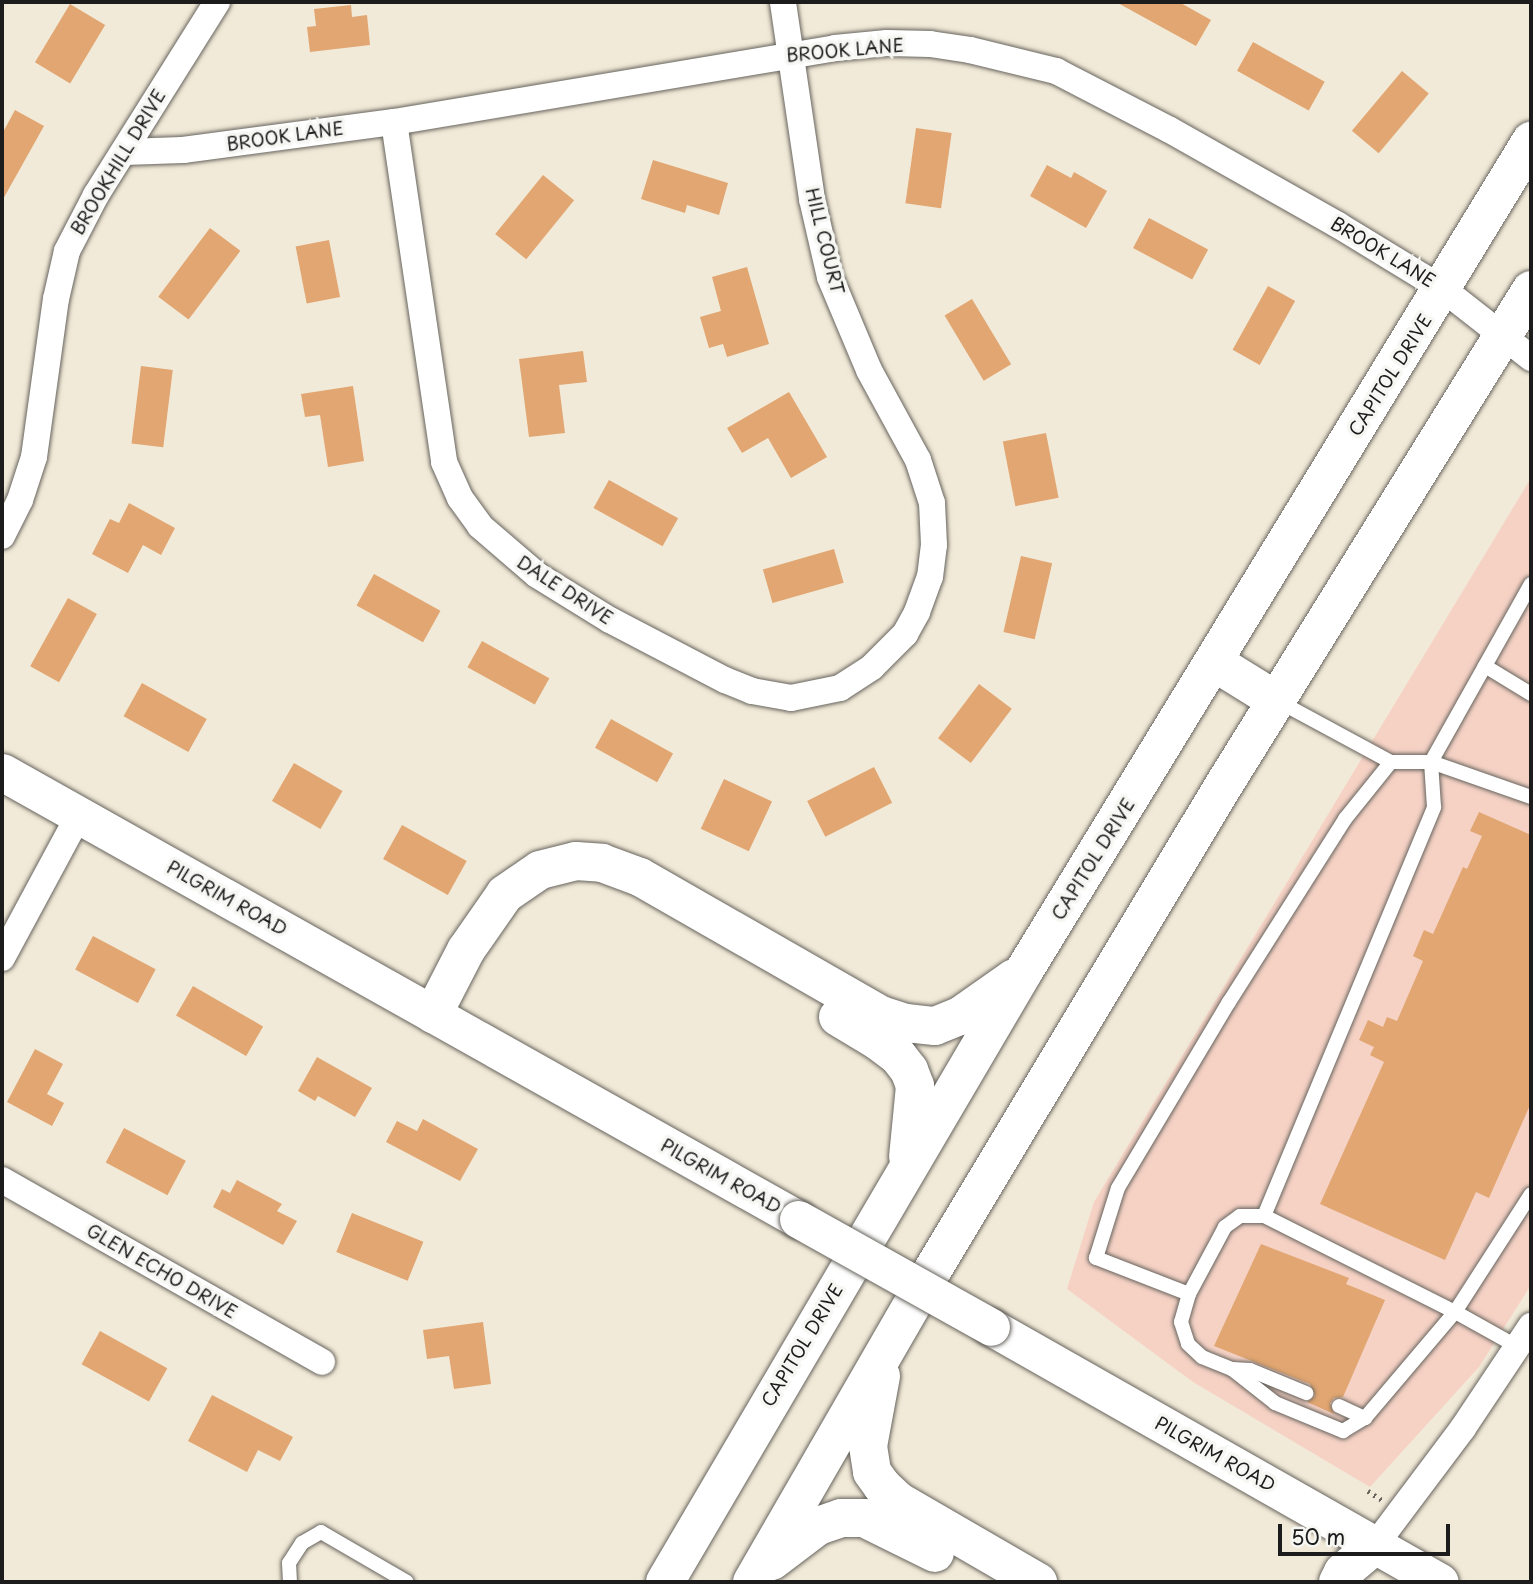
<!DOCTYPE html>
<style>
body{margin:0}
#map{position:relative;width:1533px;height:1584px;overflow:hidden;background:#f2ead8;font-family:"Playpen Sans",sans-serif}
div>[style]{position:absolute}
.built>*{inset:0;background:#f6d2c5}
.building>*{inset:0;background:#e1a671;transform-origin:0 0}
.path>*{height:4.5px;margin-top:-2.25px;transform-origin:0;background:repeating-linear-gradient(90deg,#67645e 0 2px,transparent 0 7px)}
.roads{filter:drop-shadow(0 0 2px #67645e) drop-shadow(0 0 2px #67645e)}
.service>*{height:14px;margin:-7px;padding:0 7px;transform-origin:7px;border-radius:7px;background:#fff}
.minor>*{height:26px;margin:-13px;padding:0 13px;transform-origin:13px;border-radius:13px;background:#fff}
.secondary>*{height:37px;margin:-18.5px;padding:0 18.5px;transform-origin:18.5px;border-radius:18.5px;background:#fff}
.primary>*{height:38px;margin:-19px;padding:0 19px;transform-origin:19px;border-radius:19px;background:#fff}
.bridges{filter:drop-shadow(0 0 2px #67645e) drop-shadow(0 0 2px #67645e)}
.secondary-bridge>*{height:37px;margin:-18.5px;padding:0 18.5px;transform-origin:18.5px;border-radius:18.5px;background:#fff}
span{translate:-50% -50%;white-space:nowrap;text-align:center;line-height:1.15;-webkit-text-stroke:7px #f6f6f2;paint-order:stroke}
.street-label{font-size:18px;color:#1c1c1c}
.frame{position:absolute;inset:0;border:4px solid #1c1c1c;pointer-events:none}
.scale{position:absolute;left:1278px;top:1524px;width:172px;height:32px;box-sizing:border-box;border:4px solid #1c1c1c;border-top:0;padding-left:9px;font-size:21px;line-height:24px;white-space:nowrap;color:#1c1c1c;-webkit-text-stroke:5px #f6f6f2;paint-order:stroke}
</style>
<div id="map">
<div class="built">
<div style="clip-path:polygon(1531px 478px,1531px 1285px,1479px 1367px,1370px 1487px,1193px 1382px,1067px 1289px,1094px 1202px)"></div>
</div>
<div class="building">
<div style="clip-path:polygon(1116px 2px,1179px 2px,1211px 20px,1196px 46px)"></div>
<div style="left:70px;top:4px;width:41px;height:68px;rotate:31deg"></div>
<div style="clip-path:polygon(351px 5px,352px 17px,367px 15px,370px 45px,310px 52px,307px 27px,316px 26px,314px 9px)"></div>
<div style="left:1253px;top:42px;width:82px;height:33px;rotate:29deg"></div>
<div style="left:1402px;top:71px;width:35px;height:78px;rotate:40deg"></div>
<div style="clip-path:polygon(15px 110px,44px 126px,2px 201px,2px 134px)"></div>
<div style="left:916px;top:128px;width:36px;height:76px;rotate:8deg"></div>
<div style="clip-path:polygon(653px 160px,728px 183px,719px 215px,687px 205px,685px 213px,641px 199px)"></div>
<div style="clip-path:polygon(1047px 165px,1071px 178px,1074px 172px,1107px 191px,1086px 228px,1030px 196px)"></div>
<div style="left:543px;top:175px;width:40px;height:76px;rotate:39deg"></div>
<div style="left:1149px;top:218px;width:67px;height:34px;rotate:28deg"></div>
<div style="left:210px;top:228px;width:38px;height:86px;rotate:37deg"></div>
<div style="left:329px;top:240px;width:58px;height:34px;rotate:79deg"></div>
<div style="clip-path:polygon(747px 267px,769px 344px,727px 357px,723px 344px,709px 348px,700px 317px,721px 311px,712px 277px)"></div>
<div style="left:1268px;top:286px;width:31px;height:73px;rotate:29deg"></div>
<div style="left:972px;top:299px;width:76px;height:32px;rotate:59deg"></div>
<div style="clip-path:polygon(583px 351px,587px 382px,559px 385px,565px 433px,529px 437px,519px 359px)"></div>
<div style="left:141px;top:366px;width:32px;height:78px;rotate:7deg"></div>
<div style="clip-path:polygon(353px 386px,364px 461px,328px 467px,320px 415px,305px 417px,301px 394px)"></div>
<div style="clip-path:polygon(789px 392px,827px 457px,791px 478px,768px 438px,742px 453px,727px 428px)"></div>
<div style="left:1046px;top:433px;width:66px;height:44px;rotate:79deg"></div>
<div style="left:609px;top:480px;width:79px;height:32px;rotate:29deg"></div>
<div style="clip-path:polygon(129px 503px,175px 528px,161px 555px,143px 545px,128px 573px,92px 554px,110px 519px,119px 523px)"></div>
<div style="left:834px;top:549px;width:35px;height:74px;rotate:74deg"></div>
<div style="left:1021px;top:556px;width:32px;height:78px;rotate:13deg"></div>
<div style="left:374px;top:574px;width:76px;height:36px;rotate:29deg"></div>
<div style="left:68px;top:598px;width:33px;height:78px;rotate:29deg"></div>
<div style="left:482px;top:641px;width:77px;height:30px;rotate:29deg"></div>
<div style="left:142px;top:683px;width:74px;height:38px;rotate:29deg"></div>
<div style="left:979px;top:684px;width:41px;height:68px;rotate:37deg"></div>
<div style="left:611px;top:719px;width:71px;height:33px;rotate:29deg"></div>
<div style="left:294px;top:763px;width:56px;height:44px;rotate:30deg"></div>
<div style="left:874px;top:767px;width:40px;height:75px;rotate:63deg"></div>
<div style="left:724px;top:779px;width:53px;height:55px;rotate:25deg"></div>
<div style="clip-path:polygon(1479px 812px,1531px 835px,1531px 1103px,1489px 1198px,1476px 1192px,1445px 1260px,1320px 1204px,1384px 1062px,1370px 1055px,1374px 1047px,1359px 1040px,1368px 1020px,1383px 1027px,1387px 1017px,1397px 1021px,1423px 961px,1413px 956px,1424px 930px,1433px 934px,1463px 867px,1467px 869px,1482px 836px,1470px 831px)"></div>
<div style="left:402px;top:825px;width:74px;height:39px;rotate:29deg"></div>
<div style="left:93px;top:936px;width:71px;height:38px;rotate:28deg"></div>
<div style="left:193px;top:986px;width:81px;height:34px;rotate:30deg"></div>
<div style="clip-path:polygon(35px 1049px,63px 1064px,47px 1094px,64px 1103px,52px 1126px,7px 1102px)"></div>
<div style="clip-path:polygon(317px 1057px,372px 1088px,355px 1117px,318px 1096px,315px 1101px,298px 1091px)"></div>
<div style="clip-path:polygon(423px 1119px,478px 1149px,460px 1181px,386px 1142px,397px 1121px,417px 1131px)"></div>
<div style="left:124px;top:1128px;width:70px;height:39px;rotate:28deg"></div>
<div style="clip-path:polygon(237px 1180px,282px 1204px,277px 1211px,297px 1221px,283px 1245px,213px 1207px,222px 1189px,230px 1193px)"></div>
<div style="left:352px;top:1213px;width:77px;height:42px;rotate:22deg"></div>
<div style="clip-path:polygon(1261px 1244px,1349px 1278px,1346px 1284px,1385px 1300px,1343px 1397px,1334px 1398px,1330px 1403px,1334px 1414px,1307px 1402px,1315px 1396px,1310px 1384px,1214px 1346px)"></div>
<div style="clip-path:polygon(483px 1322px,491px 1384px,454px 1389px,449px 1356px,427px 1359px,423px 1330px)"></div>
<div style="left:100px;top:1331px;width:77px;height:38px;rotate:29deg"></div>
<div style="clip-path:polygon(212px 1395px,293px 1437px,280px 1461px,258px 1450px,247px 1472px,188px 1441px)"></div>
</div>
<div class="path">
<div style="left:1368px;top:1491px;width:17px;rotate:33deg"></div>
</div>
<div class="roads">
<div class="service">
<div style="left:1485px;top:666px;width:54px;rotate:31.3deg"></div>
<div style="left:1278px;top:701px;width:128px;rotate:28.4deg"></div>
<div style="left:1391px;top:762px;width:40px"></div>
<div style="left:1431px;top:762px;width:106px;rotate:19.3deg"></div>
<div style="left:1264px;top:1216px;width:24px;rotate:180deg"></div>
<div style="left:1240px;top:1216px;width:19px;rotate:144deg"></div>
<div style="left:1225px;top:1227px;width:76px;rotate:118.2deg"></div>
<div style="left:1189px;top:1294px;width:29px;rotate:106deg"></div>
<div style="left:1181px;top:1322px;width:23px;rotate:72deg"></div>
<div style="left:1188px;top:1344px;width:19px;rotate:43deg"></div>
<div style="left:1202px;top:1357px;width:32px;rotate:22deg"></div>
<div style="left:1232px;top:1369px;width:55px;rotate:38.3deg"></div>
<div style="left:1275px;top:1403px;width:74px;rotate:22.4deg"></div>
<div style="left:1343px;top:1431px;width:26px;rotate:-31deg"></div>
<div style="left:1365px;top:1418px;width:139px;rotate:-49.7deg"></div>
<div style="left:1455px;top:1312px;width:140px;rotate:-57.2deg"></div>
<div style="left:1189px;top:1294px;width:100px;rotate:-158.8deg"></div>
<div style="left:1096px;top:1258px;width:73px;rotate:-72.6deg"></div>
<div style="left:1118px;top:1188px;width:217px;rotate:-59.2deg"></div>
<div style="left:1229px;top:1002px;width:217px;rotate:-57.6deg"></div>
<div style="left:1345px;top:819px;width:73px;rotate:-51.1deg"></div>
<div style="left:1518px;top:1347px;width:72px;rotate:-150.9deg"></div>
<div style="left:1455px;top:1312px;width:214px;rotate:-153.3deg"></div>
<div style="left:1264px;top:1216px;width:443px;rotate:-67.4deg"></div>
<div style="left:1434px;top:807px;width:45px;rotate:-93.8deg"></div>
<div style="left:1431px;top:762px;width:204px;rotate:-60.7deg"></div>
<div style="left:1232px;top:1369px;width:18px;rotate:3deg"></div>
<div style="left:1250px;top:1370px;width:61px;rotate:22.3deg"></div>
<div style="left:1339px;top:1406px;width:29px;rotate:25deg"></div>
<div style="left:290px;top:1582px;width:19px;rotate:-93deg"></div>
<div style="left:289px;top:1563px;width:24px;rotate:-57deg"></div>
<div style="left:302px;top:1543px;width:22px;rotate:-30deg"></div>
<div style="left:321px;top:1532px;width:99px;rotate:30.2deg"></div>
</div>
<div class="minor">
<div style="left:394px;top:122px;width:344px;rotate:81.6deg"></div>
<div style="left:444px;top:462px;width:39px;rotate:66deg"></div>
<div style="left:460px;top:498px;width:34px;rotate:54deg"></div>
<div style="left:480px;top:526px;width:75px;rotate:40.7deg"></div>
<div style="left:537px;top:575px;width:86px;rotate:31.7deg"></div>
<div style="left:610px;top:620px;width:130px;rotate:27.6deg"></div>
<div style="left:725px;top:680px;width:29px;rotate:22deg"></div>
<div style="left:752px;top:691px;width:40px;rotate:10deg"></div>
<div style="left:791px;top:698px;width:50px;rotate:-11.5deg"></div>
<div style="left:840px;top:688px;width:38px;rotate:-33deg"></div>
<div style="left:872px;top:667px;width:47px;rotate:-45deg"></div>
<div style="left:905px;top:634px;width:25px;rotate:-61deg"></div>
<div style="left:917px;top:612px;width:37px;rotate:-70deg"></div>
<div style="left:930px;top:577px;width:32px;rotate:-83deg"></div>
<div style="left:934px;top:545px;width:42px;rotate:-92.7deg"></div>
<div style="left:932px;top:503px;width:45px;rotate:-108deg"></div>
<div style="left:918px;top:460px;width:102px;rotate:-118.6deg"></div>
<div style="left:869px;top:370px;width:101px;rotate:-112.8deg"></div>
<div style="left:830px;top:277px;width:80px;rotate:-103deg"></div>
<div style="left:812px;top:199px;width:199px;rotate:-98.4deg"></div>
<div style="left:124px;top:152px;width:59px;rotate:-1.9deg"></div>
<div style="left:183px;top:150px;width:213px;rotate:-7.6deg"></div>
<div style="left:394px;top:122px;width:447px;rotate:-9.5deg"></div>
<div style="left:835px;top:48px;width:52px;rotate:-5.5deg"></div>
<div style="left:887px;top:43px;width:43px;rotate:1.3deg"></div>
<div style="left:930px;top:44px;width:40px;rotate:8.5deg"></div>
<div style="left:970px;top:50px;width:89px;rotate:13.7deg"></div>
<div style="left:1056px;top:71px;width:128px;rotate:27.4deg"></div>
<div style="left:1170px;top:130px;width:193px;rotate:29.5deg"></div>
<div style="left:1338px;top:225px;width:123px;rotate:31.4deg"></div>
<div style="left:1443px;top:289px;width:112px;rotate:38.1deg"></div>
<div style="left:2px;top:536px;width:40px;rotate:-63.4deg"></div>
<div style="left:20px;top:500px;width:45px;rotate:-72deg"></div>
<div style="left:34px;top:457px;width:160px;rotate:-82.1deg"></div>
<div style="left:56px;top:299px;width:49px;rotate:-77.1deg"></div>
<div style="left:67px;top:251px;width:63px;rotate:-62.6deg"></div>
<div style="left:96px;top:195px;width:228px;rotate:-57.9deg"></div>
<div style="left:2px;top:958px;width:162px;rotate:-61.7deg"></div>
<div style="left:2px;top:1180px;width:368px;rotate:29.6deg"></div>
<div style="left:1376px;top:1544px;width:145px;rotate:-53.1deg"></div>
<div style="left:1463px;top:1428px;width:123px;rotate:-56.3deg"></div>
</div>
<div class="secondary">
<div style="left:2px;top:772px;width:913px;rotate:29.32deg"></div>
<div style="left:991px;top:1327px;width:516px;rotate:29.59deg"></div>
</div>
<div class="primary">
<div style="left:1214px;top:662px;width:74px;rotate:31.8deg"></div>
<div style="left:433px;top:1014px;width:72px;rotate:-62.7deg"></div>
<div style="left:466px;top:950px;width:68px;rotate:-55.1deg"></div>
<div style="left:505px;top:894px;width:42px;rotate:-34.4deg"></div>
<div style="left:540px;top:870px;width:37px;rotate:-14deg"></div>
<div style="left:576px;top:861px;width:26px;rotate:4deg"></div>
<div style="left:602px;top:863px;width:40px;rotate:20.2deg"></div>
<div style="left:640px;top:877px;width:278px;rotate:29.8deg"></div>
<div style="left:881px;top:1015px;width:26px;rotate:18deg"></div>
<div style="left:906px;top:1023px;width:29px;rotate:6deg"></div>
<div style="left:935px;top:1026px;width:27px;rotate:-22deg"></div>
<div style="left:960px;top:1016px;width:66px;rotate:-35.1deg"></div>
<div style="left:838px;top:1017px;width:47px;rotate:31deg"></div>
<div style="left:878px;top:1041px;width:25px;rotate:37deg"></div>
<div style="left:898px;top:1056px;width:18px;rotate:52deg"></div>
<div style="left:909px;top:1070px;width:17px;rotate:69deg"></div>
<div style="left:915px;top:1086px;width:71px;rotate:95.6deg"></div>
<div style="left:881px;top:1376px;width:71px;rotate:100.5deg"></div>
<div style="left:868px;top:1446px;width:26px;rotate:81deg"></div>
<div style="left:872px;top:1472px;width:17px;rotate:54deg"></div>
<div style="left:882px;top:1486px;width:22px;rotate:43deg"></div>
<div style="left:898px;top:1501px;width:162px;rotate:30.1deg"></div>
<div style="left:772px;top:1561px;width:58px;rotate:-37.3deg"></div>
<div style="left:818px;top:1526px;width:24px;rotate:-19deg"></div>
<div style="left:841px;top:1518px;width:23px"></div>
<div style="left:864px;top:1518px;width:79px;rotate:26.2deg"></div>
<div style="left:665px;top:1582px;width:709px;rotate:-59.56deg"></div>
<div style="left:1024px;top:971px;width:973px;rotate:-58.58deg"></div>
<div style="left:752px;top:1582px;width:336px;rotate:-60deg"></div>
<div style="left:920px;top:1291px;width:587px;rotate:-59.02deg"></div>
<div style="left:1222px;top:788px;width:586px;rotate:-58.18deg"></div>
<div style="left:1338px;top:1582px;width:11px;rotate:-63deg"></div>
<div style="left:1343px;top:1572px;width:43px;rotate:-40.3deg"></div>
</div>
</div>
<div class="bridges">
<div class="secondary-bridge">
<div style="left:798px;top:1219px;width:221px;rotate:29.2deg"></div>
</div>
</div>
<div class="street-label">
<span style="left:845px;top:50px;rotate:-5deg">BROOK LANE</span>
<span style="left:285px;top:136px;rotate:-8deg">BROOK LANE</span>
<span style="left:118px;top:162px;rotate:-59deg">BROOKHILL DRIVE</span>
<span style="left:825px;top:241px;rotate:76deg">HILL COURT</span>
<span style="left:1383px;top:252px;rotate:31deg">BROOK LANE</span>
<span style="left:1390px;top:375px;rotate:-58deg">CAPITOL DRIVE</span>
<span style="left:565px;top:590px;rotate:33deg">DALE DRIVE</span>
<span style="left:1093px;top:859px;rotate:-58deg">CAPITOL DRIVE</span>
<span style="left:227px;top:898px;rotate:29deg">PILGRIM ROAD</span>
<span style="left:721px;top:1176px;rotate:29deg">PILGRIM ROAD</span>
<span style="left:162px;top:1271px;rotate:30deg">GLEN ECHO DRIVE</span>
<span style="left:802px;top:1345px;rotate:-59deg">CAPITOL DRIVE</span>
<span style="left:1215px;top:1454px;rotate:29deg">PILGRIM ROAD</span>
</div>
<div class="frame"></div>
<div class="scale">50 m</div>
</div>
